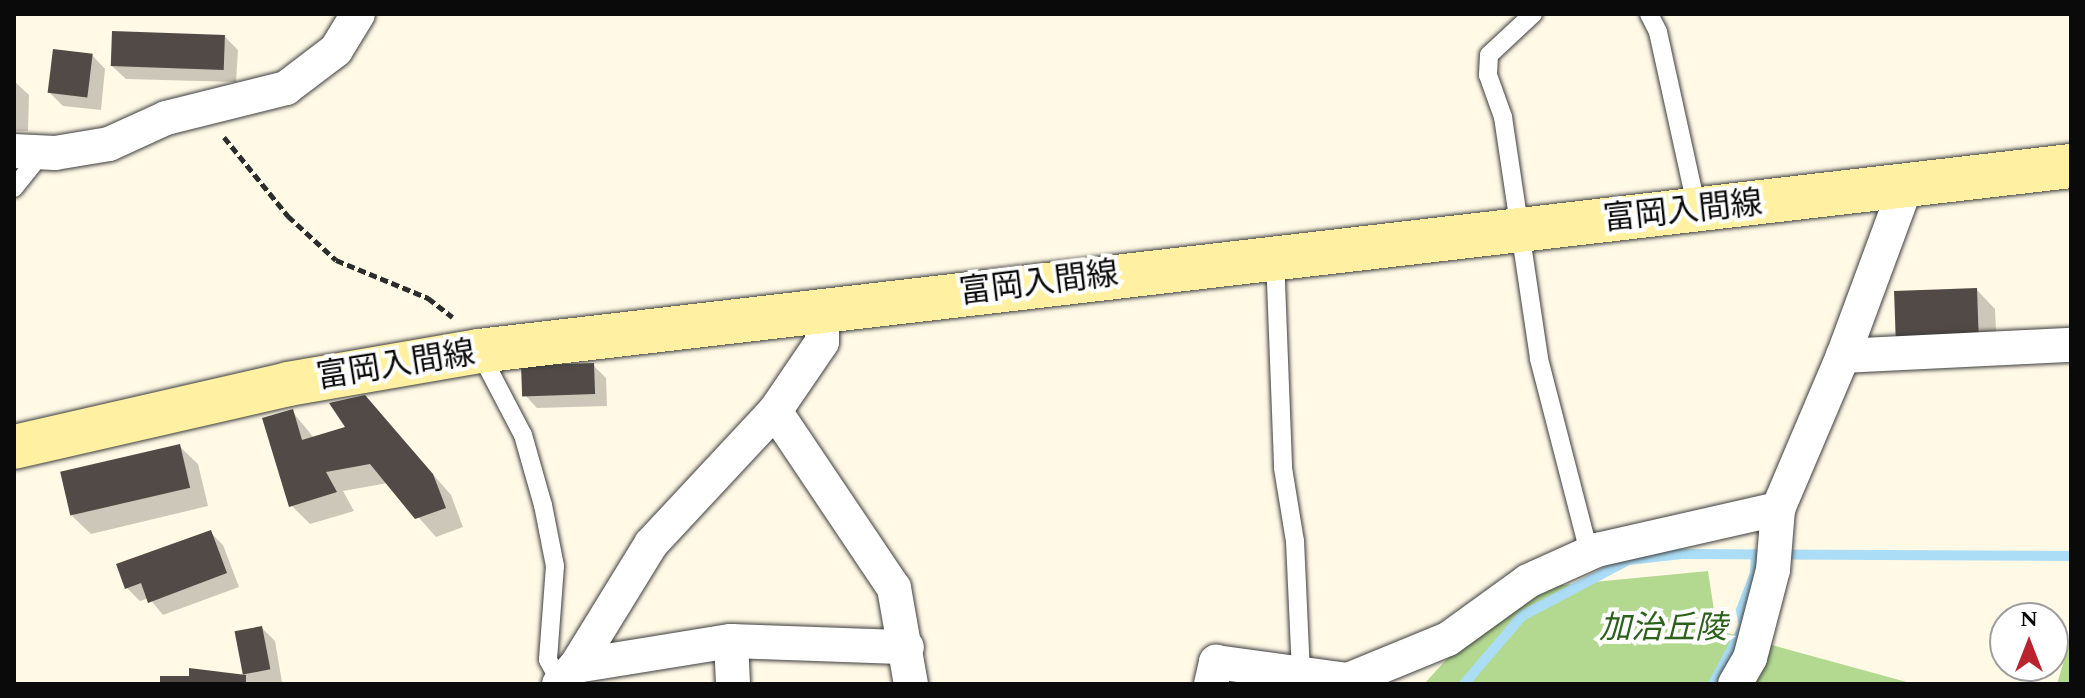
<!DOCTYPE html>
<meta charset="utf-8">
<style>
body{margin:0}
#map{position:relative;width:2085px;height:698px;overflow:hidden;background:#fff9e6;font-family:Spectral,"Noto Sans JP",serif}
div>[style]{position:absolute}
.forest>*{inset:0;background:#b3d991}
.shadow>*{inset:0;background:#0003}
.stream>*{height:10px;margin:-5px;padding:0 5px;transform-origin:5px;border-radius:5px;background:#abddf6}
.building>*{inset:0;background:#524a46;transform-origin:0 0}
.path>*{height:5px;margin-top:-2.5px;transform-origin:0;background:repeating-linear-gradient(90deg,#2c2c2c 0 8px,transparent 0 12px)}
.roads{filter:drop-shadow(0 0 2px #3d3d3d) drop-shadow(0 0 2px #3d3d3d)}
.lane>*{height:18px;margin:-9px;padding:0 9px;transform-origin:9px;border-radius:9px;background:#fff}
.street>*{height:34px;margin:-17px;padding:0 17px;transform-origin:17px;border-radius:17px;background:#fff}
.secondary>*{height:44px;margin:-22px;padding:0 22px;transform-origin:22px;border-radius:22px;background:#fff1a1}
span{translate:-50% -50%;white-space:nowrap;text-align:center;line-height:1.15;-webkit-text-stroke:8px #fff;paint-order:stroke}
.street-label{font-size:32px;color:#0a0a0a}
.park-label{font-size:32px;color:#2c601b;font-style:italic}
.frame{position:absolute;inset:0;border:16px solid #0a0a0a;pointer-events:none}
.north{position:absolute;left:1989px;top:602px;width:80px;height:80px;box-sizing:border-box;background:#fff;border:2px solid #9d9d9d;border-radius:50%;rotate:0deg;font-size:22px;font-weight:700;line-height:32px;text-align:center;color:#0a0a0a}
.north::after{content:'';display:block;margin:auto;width:28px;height:36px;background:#b9232f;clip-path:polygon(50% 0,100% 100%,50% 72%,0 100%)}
</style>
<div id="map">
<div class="forest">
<div style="clip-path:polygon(1708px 571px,1717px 630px,1914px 684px,1424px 684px,1510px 590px)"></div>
<div style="clip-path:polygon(2071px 637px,2071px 684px,2057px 684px)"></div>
</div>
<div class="shadow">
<div style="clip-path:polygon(224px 36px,238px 50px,236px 82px,126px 79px,112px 66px)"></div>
<div style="clip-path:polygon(92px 55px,105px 69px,101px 110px,63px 106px,50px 93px)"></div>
<div style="clip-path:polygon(14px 81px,29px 95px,28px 131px,14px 131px)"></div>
<div style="clip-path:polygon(1977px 290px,1995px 309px,1997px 354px,1916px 356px)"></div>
<div style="clip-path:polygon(593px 365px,606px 378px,607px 406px,537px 408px,524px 394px)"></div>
<div style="clip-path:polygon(365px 397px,451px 495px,463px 527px,436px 537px,388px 483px,343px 491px,354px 511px,310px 524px,291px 505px,292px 411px,314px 438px,348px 428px)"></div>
<div style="clip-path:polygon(179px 446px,198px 464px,208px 506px,91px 534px,72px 516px)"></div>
<div style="clip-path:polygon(210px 532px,223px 545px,239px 587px,163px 615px,149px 598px,140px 601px,127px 588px)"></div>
<div style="clip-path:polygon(262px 628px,275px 641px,282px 682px,162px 684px,191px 678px,191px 670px,243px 677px,236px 632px)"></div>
</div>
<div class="stream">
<div style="left:1464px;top:684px;width:89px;rotate:-49.5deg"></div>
<div style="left:1522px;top:616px;width:120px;rotate:-27.8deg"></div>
<div style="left:1628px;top:560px;width:54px;rotate:-6.3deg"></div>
<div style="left:1682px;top:554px;width:389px;rotate:0.3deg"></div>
<div style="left:1713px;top:684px;width:66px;rotate:-61.9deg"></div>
<div style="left:1744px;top:626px;width:16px;rotate:-101deg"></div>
<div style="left:1741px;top:610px;width:40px;rotate:-69deg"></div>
<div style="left:1755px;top:573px;width:19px;rotate:-87deg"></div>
</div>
<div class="building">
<div style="left:112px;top:31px;width:113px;height:35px;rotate:2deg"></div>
<div style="left:53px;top:49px;width:40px;height:44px;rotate:7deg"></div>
<div style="left:1977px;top:288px;width:48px;height:83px;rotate:88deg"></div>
<div style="left:594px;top:363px;width:31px;height:73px;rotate:88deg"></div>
<div style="clip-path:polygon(365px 395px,433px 474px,446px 508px,415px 519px,370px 464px,326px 472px,337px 492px,289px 507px,262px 418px,293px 409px,302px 440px,345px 427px,329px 403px)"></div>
<div style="left:180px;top:444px;width:45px;height:123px;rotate:77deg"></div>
<div style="clip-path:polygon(211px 530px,227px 573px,148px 603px,141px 583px,125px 589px,116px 564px)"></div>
<div style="left:262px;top:626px;width:44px;height:28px;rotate:79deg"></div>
<div style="clip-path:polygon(189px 668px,246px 675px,246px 684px,160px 684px,160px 676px,189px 676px)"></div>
</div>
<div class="path">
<div style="left:224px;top:137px;width:102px;rotate:51deg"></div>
<div style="left:288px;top:216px;width:65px;rotate:42.5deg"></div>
<div style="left:336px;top:260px;width:100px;rotate:22.4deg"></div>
<div style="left:428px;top:298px;width:31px;rotate:38deg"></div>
</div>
<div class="roads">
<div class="lane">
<div style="left:1533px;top:14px;width:60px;rotate:137deg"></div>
<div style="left:1489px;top:55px;width:20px;rotate:93deg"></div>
<div style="left:1488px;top:75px;width:45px;rotate:70.3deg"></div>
<div style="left:1503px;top:117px;width:245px;rotate:81.5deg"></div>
<div style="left:1539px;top:359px;width:200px;rotate:75.5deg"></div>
<div style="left:1649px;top:14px;width:20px;rotate:63deg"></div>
<div style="left:1658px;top:32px;width:181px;rotate:77.6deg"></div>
<div style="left:14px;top:188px;width:43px;rotate:-51.5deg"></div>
<div style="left:1275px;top:256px;width:212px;rotate:87.8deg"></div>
<div style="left:1283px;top:468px;width:74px;rotate:80.7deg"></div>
<div style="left:1295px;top:541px;width:131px;rotate:87.4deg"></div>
<div style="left:479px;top:351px;width:95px;rotate:62.4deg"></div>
<div style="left:523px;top:435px;width:73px;rotate:74.1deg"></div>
<div style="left:543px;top:505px;width:62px;rotate:78.9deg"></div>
<div style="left:555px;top:566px;width:94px;rotate:94.3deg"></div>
<div style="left:548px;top:660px;width:25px;rotate:61deg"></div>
</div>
<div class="street">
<div style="left:14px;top:151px;width:41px;rotate:2.8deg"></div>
<div style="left:55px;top:153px;width:55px;rotate:-9.5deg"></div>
<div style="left:109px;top:144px;width:63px;rotate:-24.5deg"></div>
<div style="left:166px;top:118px;width:124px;rotate:-14deg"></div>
<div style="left:286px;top:88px;width:63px;rotate:-37.2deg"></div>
<div style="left:336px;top:50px;width:42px;rotate:-58.6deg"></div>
<div style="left:1843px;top:356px;width:228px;rotate:-2.8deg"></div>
<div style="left:775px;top:411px;width:213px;rotate:56.1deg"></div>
<div style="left:894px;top:588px;width:97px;rotate:80deg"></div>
<div style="left:731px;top:641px;width:43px;rotate:87.3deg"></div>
<div style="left:576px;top:666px;width:157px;rotate:-9.2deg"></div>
<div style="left:731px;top:641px;width:176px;rotate:2deg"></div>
<div style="left:559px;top:684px;width:25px;rotate:-47deg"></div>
<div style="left:576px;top:666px;width:143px;rotate:-58.4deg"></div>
<div style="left:651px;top:544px;width:182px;rotate:-47deg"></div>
<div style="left:775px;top:411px;width:83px;rotate:-55.7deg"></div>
<div style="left:822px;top:342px;width:32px;rotate:-90deg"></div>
<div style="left:1211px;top:684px;width:23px;rotate:-77deg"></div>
<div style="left:1216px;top:662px;width:133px;rotate:7.8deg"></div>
<div style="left:1348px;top:680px;width:108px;rotate:-22.3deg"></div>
<div style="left:1448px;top:639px;width:99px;rotate:-35.9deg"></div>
<div style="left:1528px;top:581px;width:76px;rotate:-24.2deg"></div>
<div style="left:1597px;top:550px;width:186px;rotate:-12.8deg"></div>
<div style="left:1778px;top:509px;width:166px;rotate:-67deg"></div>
<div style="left:1843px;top:356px;width:181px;rotate:-69.7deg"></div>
<div style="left:1735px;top:684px;width:30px;rotate:-60deg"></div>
<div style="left:1750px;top:658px;width:91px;rotate:-75.4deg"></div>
<div style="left:1773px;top:570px;width:61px;rotate:-85.3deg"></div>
</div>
<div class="secondary">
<div style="left:14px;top:447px;width:281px;rotate:-12.9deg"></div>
<div style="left:288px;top:384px;width:194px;rotate:-9.8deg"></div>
<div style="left:479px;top:351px;width:1603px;rotate:-6.63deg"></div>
</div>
</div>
<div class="street-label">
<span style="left:1683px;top:212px;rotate:-6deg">富岡入間線</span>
<span style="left:1039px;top:284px;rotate:-7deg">富岡入間線</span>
<span style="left:396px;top:366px;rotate:-9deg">富岡入間線</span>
</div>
<div class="park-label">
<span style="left:1663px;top:629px">加治丘陵</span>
</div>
<div class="frame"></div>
<div class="north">N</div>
</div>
